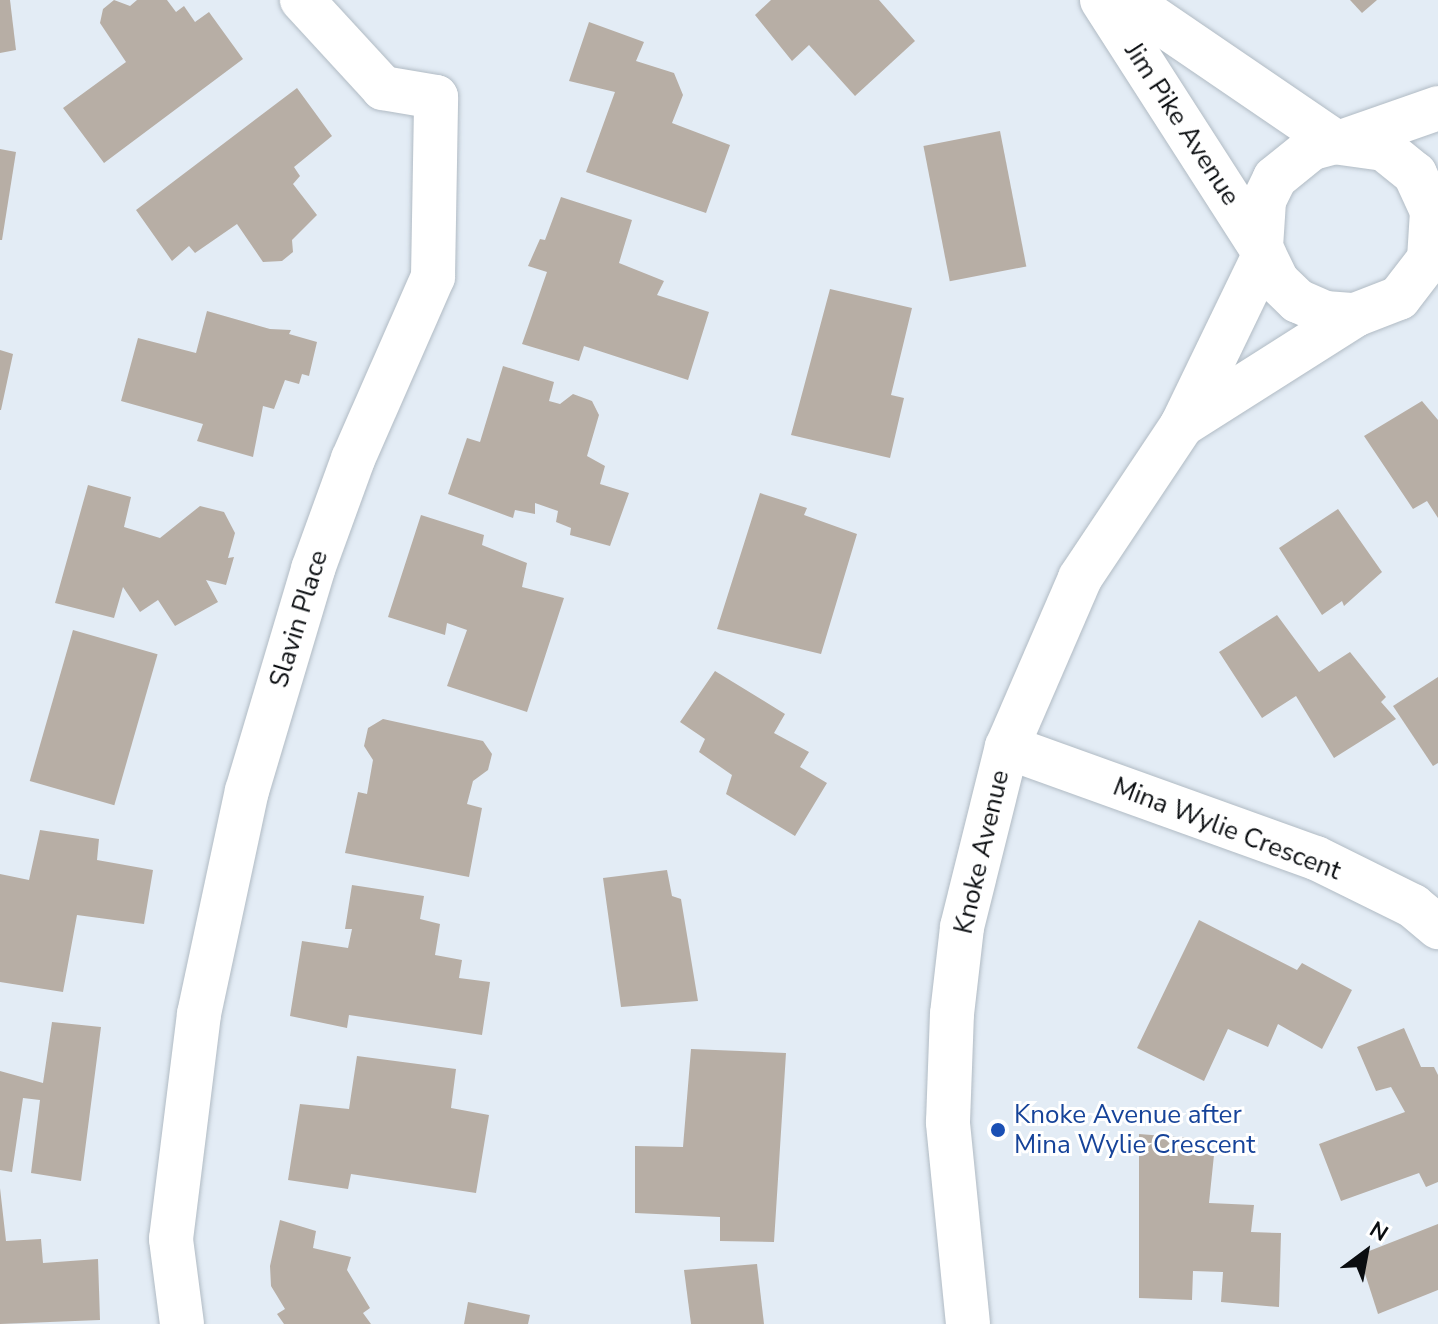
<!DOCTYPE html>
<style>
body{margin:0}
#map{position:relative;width:1438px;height:1324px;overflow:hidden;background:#e3ecf5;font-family:"Nunito Sans",sans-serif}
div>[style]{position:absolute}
.building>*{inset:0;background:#b7aea5;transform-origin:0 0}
.roads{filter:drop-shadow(0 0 2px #b1bbc4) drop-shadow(0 0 2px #b1bbc4)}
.minor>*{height:44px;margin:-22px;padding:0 22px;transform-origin:22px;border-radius:22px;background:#fff}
.dots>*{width:22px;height:22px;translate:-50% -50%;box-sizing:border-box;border:4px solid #fff;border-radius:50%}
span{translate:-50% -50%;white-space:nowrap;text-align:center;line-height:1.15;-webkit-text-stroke:6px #fff;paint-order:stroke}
.street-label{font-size:26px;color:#0a0d10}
.transit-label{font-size:26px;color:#164399}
.left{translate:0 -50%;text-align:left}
.north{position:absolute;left:1326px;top:1212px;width:80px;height:80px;-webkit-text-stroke:6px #fff;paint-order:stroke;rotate:32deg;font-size:22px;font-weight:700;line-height:32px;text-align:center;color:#0a0d10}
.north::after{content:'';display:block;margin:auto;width:28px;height:36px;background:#0a0d10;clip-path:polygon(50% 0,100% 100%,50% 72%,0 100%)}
</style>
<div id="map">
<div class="building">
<div style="clip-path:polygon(0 0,10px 0,16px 50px,0 53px)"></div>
<div style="clip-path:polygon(114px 0,130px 6px,137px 0,167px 0,176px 12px,184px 6px,195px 22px,209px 12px,243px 59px,104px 163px,63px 108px,126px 62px,100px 23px,103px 9px)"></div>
<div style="clip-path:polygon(771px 0,879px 0,915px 41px,855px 96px,809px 45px,792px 61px,755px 15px)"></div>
<div style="clip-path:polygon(1350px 0,1377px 0,1362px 13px)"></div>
<div style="clip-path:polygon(589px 22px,644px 42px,636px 61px,674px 73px,683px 95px,672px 123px,730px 145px,706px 213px,586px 172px,615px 92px,569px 81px)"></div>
<div style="clip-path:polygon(297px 88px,332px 136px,294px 167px,300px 176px,293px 184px,317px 215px,292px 240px,293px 252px,282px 261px,263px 262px,237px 224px,195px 253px,189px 246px,172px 261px,136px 210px)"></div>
<div style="left:1000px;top:131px;width:138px;height:78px;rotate:79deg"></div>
<div style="clip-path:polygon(0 149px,16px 152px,2px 240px,0 240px)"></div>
<div style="clip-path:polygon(561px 197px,632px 220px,619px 263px,664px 281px,657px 295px,709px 312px,688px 380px,584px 346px,579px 361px,522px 344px,547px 272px,528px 266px,540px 239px,545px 240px)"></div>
<div style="clip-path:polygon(830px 289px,912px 308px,891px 395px,904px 398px,890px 458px,791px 435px)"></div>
<div style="clip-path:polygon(207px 311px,270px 329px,291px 330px,289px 334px,317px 342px,309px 376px,302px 374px,299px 384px,285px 380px,274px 409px,263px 406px,253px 457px,197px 441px,203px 424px,121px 401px,138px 338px,196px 353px)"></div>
<div style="clip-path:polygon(0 350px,13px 354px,1px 410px,0 410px)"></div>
<div style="clip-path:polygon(503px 366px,554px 382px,549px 401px,560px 404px,573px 394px,592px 401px,599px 415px,587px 456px,605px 466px,600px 484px,629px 493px,610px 546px,570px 535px,571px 528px,556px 522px,558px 511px,535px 503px,535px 514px,515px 510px,513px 518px,448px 494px,467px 438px,480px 442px)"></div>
<div style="clip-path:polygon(1422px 401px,1438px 420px,1438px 518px,1427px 501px,1413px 509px,1364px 436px)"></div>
<div style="clip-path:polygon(88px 485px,131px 497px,124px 527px,160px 538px,200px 506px,224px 512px,235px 533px,228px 558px,234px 557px,226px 585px,206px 580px,218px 602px,175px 626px,158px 600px,140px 612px,123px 587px,114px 618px,55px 603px)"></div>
<div style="clip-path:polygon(760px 493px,807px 508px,804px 515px,857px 534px,821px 654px,717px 629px)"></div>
<div style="clip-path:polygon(1338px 509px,1382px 572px,1344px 606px,1342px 601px,1322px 615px,1279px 548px)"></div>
<div style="clip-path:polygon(421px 515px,484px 535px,482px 545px,527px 563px,522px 587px,564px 598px,527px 712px,447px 686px,467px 630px,447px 623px,445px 635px,388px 617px)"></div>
<div style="clip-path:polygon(1277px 615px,1319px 672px,1350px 652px,1386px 697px,1381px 702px,1396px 719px,1334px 758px,1296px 696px,1262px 718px,1219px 652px)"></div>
<div style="left:73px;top:630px;width:88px;height:157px;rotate:16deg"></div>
<div style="clip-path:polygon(715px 671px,785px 714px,774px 733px,809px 752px,800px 767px,827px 783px,795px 836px,726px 794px,732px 775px,699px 752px,705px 739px,680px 722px)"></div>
<div style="clip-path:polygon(1438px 677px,1438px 763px,1433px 766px,1393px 706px)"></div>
<div style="clip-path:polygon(383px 719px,483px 741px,492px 754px,488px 770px,473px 781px,467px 804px,482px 808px,469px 877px,345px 853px,358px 792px,367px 794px,373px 760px,364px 746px,368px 728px)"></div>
<div style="clip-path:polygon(40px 830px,99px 839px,97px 860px,153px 870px,144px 924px,77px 915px,63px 992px,0 982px,0 874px,29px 880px)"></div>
<div style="clip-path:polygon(667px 870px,672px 896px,681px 899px,698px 1001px,621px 1007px,603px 878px)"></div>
<div style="clip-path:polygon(352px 885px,424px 896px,420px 919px,440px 924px,435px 955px,462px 960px,459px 978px,490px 982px,482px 1035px,349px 1015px,347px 1028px,290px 1016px,302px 941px,348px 948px,352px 929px,345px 929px)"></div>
<div style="clip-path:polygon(1199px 920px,1297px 970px,1302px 963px,1352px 990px,1322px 1049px,1278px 1024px,1268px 1047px,1228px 1029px,1204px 1081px,1137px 1048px)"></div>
<div style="clip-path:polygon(52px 1022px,101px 1027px,81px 1181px,31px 1173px,40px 1100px,23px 1098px,12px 1172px,0 1170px,0 1071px,43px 1083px)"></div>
<div style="clip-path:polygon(1404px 1028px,1421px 1067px,1434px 1067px,1438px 1075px,1438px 1182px,1426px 1187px,1419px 1173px,1341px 1201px,1319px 1144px,1405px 1112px,1391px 1087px,1376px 1091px,1357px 1047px)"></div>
<div style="clip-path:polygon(691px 1049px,786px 1053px,774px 1242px,720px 1241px,720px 1217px,635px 1213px,635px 1146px,683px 1147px)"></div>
<div style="clip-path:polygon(357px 1056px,456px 1069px,451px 1108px,489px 1115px,476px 1193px,351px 1174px,348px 1189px,288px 1180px,300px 1104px,349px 1109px)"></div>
<div style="clip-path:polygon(1139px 1134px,1189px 1138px,1188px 1152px,1214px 1155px,1209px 1203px,1254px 1205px,1251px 1232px,1281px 1233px,1279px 1307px,1221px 1302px,1223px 1272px,1193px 1271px,1192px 1300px,1139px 1298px)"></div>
<div style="clip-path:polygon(0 1188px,6px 1241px,41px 1239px,43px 1263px,98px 1259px,100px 1320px,0 1324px)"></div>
<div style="clip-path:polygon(280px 1220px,316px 1231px,313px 1248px,351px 1257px,347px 1270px,370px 1308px,363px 1313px,371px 1324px,284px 1324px,277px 1314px,285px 1309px,271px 1286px,270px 1266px)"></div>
<div style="clip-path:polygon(1438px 1224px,1438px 1290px,1378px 1314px,1359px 1255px)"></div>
<div style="clip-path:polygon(757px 1264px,764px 1324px,691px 1324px,684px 1270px)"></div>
<div style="clip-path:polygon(468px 1302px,530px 1315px,528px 1324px,464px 1324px)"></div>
</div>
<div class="roads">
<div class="minor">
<div style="left:1102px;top:0;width:295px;rotate:57.3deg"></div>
<div style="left:1127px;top:0;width:252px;rotate:34.3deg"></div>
<div style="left:1344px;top:141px;width:100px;rotate:-19.3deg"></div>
<div style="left:1182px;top:425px;width:205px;rotate:-32.4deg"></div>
<div style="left:1355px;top:315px;width:47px;rotate:-21.1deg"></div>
<div style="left:1399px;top:298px;width:49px;rotate:-52.4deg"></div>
<div style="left:1429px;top:259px;width:48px;rotate:-86.4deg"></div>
<div style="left:1432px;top:211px;width:41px;rotate:-114.7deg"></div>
<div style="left:1415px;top:174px;width:40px;rotate:-141deg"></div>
<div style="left:1384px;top:149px;width:49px;rotate:-171.9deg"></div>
<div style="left:1335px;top:142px;width:24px;rotate:165deg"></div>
<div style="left:1312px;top:148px;width:48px;rotate:141deg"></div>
<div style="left:1275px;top:178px;width:25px;rotate:116deg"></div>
<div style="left:1264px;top:201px;width:47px;rotate:93.7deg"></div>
<div style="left:1261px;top:248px;width:37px;rotate:64deg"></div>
<div style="left:1277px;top:281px;width:29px;rotate:44deg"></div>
<div style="left:1298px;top:301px;width:30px;rotate:24deg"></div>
<div style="left:1325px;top:313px;width:30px;rotate:4deg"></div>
<div style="left:1007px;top:747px;width:328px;rotate:19.8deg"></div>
<div style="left:1316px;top:858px;width:108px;rotate:26.3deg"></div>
<div style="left:1413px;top:906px;width:33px;rotate:40deg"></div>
<div style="left:182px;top:1324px;width:86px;rotate:-97.4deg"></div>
<div style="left:171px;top:1239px;width:227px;rotate:-82.9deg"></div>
<div style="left:199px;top:1014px;width:228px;rotate:-77.9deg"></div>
<div style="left:247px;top:791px;width:232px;rotate:-73.4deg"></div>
<div style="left:313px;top:569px;width:117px;rotate:-70deg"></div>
<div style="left:353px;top:459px;width:199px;rotate:-66.3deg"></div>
<div style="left:433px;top:277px;width:180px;rotate:-89deg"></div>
<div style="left:436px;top:97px;width:54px;rotate:-170.4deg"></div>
<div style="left:383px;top:88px;width:120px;rotate:-132.6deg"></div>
<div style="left:968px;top:1324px;width:203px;rotate:-95.7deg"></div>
<div style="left:948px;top:1122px;width:108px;rotate:-87.9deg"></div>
<div style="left:952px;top:1014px;width:88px;rotate:-83.4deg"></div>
<div style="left:962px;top:927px;width:186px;rotate:-76deg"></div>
<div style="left:1007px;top:747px;width:184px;rotate:-66.6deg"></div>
<div style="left:1080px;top:578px;width:184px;rotate:-56.3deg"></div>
<div style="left:1182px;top:425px;width:189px;rotate:-64.2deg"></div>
</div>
</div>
<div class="dots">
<div style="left:998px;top:1130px;background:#1a4fb4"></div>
</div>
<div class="street-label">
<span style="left:1182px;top:124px;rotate:57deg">Jim Pike Avenue</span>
<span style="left:299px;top:619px;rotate:-73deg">Slavin Place</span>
<span style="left:1227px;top:829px;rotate:21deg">Mina Wylie Crescent</span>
<span style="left:982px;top:852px;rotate:-77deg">Knoke Avenue</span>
</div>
<div class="transit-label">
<span class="left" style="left:1014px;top:1130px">Knoke Avenue after<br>Mina Wylie Crescent</span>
</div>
<div class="north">N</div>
</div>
